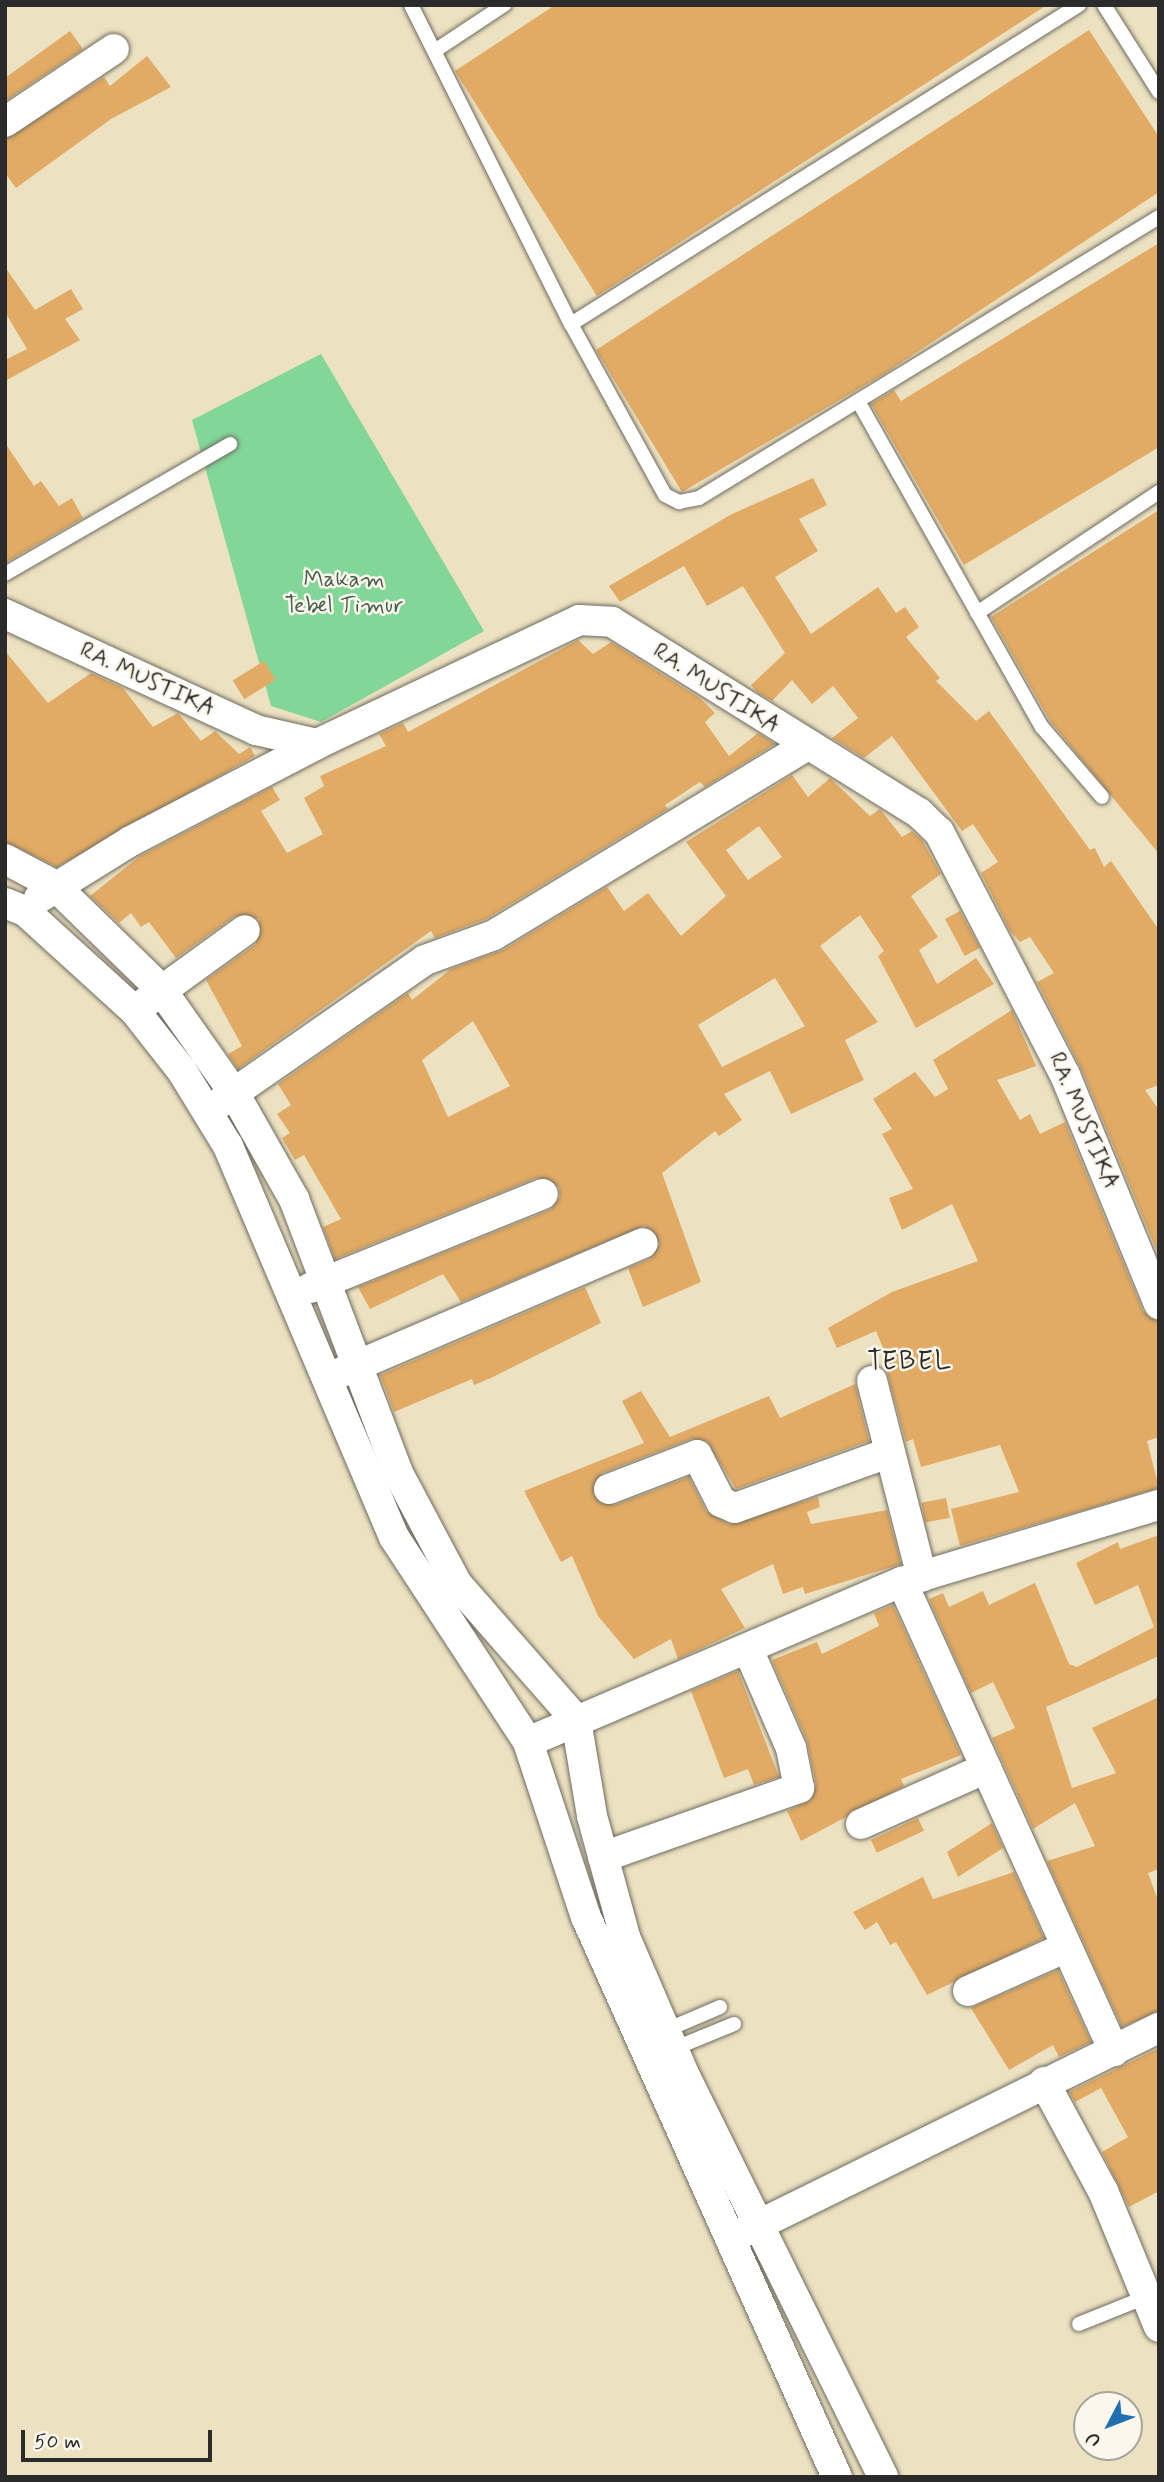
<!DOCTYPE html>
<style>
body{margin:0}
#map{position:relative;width:1164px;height:2482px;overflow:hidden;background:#ece2c1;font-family:Mynerve,sans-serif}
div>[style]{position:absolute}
.green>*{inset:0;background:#82d698}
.building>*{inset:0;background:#e1ab65;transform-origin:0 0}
.roads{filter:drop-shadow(0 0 2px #6f6b60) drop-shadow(0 0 2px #6f6b60)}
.service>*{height:14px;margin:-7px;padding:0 7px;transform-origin:7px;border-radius:7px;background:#fff}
.minor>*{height:30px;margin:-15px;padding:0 15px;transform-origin:15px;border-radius:15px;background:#fff}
span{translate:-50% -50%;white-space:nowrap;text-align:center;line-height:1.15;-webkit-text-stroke:5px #fbf7ec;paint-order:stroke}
.park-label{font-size:23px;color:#455e4c}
.street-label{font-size:23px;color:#2b2b2b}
.quarter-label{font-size:26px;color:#2b2b2b;letter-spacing:2px}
.frame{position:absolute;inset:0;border:7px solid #2b2b2b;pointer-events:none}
.north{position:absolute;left:1073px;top:2391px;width:70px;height:70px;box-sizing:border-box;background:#fbf7ec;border:2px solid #a8a59f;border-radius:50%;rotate:228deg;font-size:19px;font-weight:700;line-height:28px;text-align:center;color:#2b2b2b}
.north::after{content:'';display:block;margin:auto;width:24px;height:32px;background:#1f6fb2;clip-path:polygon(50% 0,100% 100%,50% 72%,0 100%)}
.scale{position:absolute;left:21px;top:2430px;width:191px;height:32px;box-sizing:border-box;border:4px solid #2b2b2b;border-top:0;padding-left:9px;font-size:21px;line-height:24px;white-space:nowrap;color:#2b2b2b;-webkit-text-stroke:5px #fbf7ec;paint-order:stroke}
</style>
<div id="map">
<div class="green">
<div style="clip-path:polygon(321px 354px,484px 631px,321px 722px,271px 706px,192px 420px)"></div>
</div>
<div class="building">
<div style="clip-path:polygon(555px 5px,1047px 5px,597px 296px,455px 71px)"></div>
<div style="clip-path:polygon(1089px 30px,1159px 137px,1159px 192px,884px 374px,682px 492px,596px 350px)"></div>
<div style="clip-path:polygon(70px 31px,83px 49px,5px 101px,5px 78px)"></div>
<div style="clip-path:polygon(147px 56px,171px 87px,111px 119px,16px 188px,5px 173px,5px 139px,104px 77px,110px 86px)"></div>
<div style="clip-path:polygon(1159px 243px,1159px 447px,964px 565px,871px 404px,894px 390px,901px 401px)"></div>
<div style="clip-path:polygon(5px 267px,35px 310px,71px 289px,83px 309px,65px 319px,80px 340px,5px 381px,5px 360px,27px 349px,5px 312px)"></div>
<div style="clip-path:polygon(5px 443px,34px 486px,41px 481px,59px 506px,72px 498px,83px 518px,5px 563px)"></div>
<div style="clip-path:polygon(813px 478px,827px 505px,799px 519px,818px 551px,775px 577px,811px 634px,878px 587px,896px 613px,905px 607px,919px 627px,906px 637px,940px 678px,936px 681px,976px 721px,989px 711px,1090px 850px,1095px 848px,1104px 867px,1111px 861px,1159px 930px,1159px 1085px,1145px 1090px,1159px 1110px,1159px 1256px,1081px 1068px,1037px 982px,1054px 973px,1030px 937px,1020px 942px,1010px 931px,981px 873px,998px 862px,973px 824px,962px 831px,892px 736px,864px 758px,832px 738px,858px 718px,833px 686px,812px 704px,792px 680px,772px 701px,757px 692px,751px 685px,785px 653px,743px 586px,707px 606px,684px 566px,620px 602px,609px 586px,732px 514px)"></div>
<div style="clip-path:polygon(1159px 510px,1159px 854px,1050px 721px,991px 617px)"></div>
<div style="clip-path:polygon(578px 640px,593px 654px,611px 642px,700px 698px,715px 713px,705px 722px,729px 756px,758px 733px,775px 744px,705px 787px,700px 782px,665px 805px,668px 809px,486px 919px,435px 938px,431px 931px,238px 1069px,228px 1054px,242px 1046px,206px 980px,256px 944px,259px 919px,235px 916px,176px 958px,149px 922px,141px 927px,131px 913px,119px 923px,90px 896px,140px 856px,272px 787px,280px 800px,261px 811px,287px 853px,323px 834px,304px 798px,324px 786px,320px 776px,386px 746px,379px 734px,403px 723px,408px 732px)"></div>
<div style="clip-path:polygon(5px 651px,48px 703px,91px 673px,123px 688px,153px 727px,178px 713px,201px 741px,215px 731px,239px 754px,250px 747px,255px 756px,57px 867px,5px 842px)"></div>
<div style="left:264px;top:661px;width:22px;height:37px;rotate:58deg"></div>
<div style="clip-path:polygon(evenodd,792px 775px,808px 797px,830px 778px,870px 816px,880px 809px,902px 837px,912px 831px,922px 840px,941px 874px,911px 896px,938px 937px,919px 950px,937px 984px,976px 958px,994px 984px,916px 1028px,878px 956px,884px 951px,860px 915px,820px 946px,878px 1022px,845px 1040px,864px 1080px,791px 1114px,770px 1071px,724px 1094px,742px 1120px,719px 1136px,715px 1131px,662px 1173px,701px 1282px,643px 1307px,628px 1268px,650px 1259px,660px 1244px,644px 1226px,461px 1302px,443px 1274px,370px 1309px,358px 1287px,550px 1210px,560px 1197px,559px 1187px,536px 1178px,335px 1259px,323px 1227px,341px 1219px,304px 1155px,295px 1160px,282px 1138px,290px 1133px,277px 1114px,291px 1105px,278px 1084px,408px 993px,412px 1000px,451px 969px,503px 950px,607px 887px,624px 911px,648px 893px,681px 936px,726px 896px,686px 842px,792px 775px,759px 826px,782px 857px,748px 880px,726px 850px,759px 826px,792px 775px,775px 978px,805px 1026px,722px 1067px,698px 1025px,775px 978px,792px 775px,473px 1021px,510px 1086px,448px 1117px,422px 1060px,473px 1021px)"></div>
<div style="left:960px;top:911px;width:42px;height:17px;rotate:62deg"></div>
<div style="clip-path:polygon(1012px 1010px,1036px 1066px,997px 1080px,1020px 1120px,1030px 1114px,1040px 1134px,1065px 1122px,1143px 1311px,1159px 1321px,1159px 1437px,1147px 1441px,1159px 1488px,960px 1546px,951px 1509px,1019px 1492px,1000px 1445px,921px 1467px,913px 1439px,906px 1442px,887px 1372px,892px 1370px,876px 1331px,837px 1348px,828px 1328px,892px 1292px,978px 1261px,952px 1204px,902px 1230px,889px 1198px,913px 1189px,882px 1134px,892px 1129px,873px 1099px,915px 1072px,935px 1097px,948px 1089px,933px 1060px)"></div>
<div style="clip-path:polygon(585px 1287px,601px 1323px,493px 1377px,474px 1385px,472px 1379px,394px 1412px,380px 1375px)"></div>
<div style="clip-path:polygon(855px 1384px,869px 1441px,736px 1489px,707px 1441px,691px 1439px,602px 1473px,593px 1495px,615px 1505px,689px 1477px,706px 1511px,729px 1524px,818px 1497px,820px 1507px,807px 1512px,811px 1524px,887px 1510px,901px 1564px,805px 1594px,803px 1587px,783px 1594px,773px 1564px,721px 1589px,745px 1628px,678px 1659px,671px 1639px,634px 1659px,598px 1616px,572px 1556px,561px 1562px,524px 1491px,644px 1443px,622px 1401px,641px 1391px,670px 1437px,769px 1396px,780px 1418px)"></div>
<div style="left:946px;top:1498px;width:20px;height:25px;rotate:79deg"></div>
<div style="clip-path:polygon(1159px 1535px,1159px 1656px,1046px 1707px,1072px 1788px,1116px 1773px,1092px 1728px,1159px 1697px,1159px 1869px,1148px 1873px,1159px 1903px,1159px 2011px,1122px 2027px,1047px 1861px,1095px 1846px,1075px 1803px,1033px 1829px,992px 1738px,1015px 1728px,993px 1682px,971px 1693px,929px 1599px,943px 1593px,949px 1607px,983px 1591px,989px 1605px,1035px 1583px,1069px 1664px,1077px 1667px,1154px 1627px,1138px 1585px,1095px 1605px,1076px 1563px,1118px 1542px,1120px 1549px)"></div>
<div style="clip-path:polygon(893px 1605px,961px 1755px,901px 1779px,904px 1786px,801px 1841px,787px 1811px,811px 1800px,816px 1785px,807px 1741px,772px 1660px,817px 1642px,822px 1654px,879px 1626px,874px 1613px)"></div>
<div style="clip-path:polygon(738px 1671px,779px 1777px,754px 1785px,748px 1769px,724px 1778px,691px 1691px)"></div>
<div style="left:918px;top:1818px;width:14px;height:52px;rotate:65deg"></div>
<div style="clip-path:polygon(992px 1823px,1003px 1848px,958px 1877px,947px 1852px)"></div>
<div style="clip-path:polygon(1014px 1872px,1044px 1938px,927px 1995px,896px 1942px,890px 1945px,877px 1922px,865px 1930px,853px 1912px,923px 1877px,933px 1899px)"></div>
<div style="clip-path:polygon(1058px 1970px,1091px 2042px,1059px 2057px,1053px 2045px,1009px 2070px,971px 2008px)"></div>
<div style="clip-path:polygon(1159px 2048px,1159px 2191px,1129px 2207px,1102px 2152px,1128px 2137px,1101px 2088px,1075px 2102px,1069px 2092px)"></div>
</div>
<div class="roads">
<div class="service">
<div style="left:411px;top:5px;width:357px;rotate:63.4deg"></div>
<div style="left:571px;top:324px;width:195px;rotate:61.2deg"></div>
<div style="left:665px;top:495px;width:16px;rotate:27deg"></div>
<div style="left:679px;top:502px;width:20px;rotate:-11deg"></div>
<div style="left:699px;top:498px;width:539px;rotate:-31.42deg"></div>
<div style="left:1104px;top:5px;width:103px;rotate:57.7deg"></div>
<div style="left:436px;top:50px;width:82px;rotate:-33.5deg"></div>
<div style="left:571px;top:324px;width:600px;rotate:-32.13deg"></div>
<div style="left:858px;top:401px;width:374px;rotate:60.6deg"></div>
<div style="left:1042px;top:727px;width:92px;rotate:49.4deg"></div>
<div style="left:5px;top:574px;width:260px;rotate:-30deg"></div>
<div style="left:977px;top:613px;width:219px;rotate:-33.6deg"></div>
<div style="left:664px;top:2031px;width:61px;rotate:-23.2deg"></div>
<div style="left:673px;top:2049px;width:66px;rotate:-22.3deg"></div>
<div style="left:1079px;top:2324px;width:72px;rotate:-21.9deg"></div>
</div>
<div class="minor">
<div style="left:5px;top:122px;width:131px;rotate:-33.8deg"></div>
<div style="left:5px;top:614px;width:277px;rotate:24.8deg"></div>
<div style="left:256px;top:730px;width:63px;rotate:12.9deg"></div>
<div style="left:317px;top:744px;width:290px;rotate:-25.3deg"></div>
<div style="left:579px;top:620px;width:33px;rotate:3deg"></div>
<div style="left:612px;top:622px;width:362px;rotate:31.9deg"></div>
<div style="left:919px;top:813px;width:28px;rotate:44deg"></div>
<div style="left:939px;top:832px;width:274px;rotate:62.6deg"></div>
<div style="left:1065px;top:1075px;width:248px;rotate:67.7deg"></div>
<div style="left:5px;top:859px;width:55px;rotate:28deg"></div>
<div style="left:54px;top:885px;width:148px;rotate:44.2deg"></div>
<div style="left:160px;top:988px;width:128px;rotate:54.8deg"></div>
<div style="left:234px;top:1093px;width:122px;rotate:60.5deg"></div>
<div style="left:294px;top:1199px;width:293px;rotate:69.2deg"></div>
<div style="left:398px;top:1473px;width:126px;rotate:62deg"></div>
<div style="left:457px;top:1584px;width:181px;rotate:48.8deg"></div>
<div style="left:576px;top:1720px;width:97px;rotate:80.5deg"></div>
<div style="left:592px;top:1816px;width:125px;rotate:74.7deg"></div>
<div style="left:625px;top:1937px;width:151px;rotate:66.7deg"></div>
<div style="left:685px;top:2076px;width:447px;rotate:63.7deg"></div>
<div style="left:39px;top:898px;width:108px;rotate:-31.8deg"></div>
<div style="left:131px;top:841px;width:210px;rotate:-27.5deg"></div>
<div style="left:5px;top:903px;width:22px;rotate:22deg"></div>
<div style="left:25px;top:911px;width:149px;rotate:42.3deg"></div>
<div style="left:135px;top:1011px;width:76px;rotate:51.9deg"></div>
<div style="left:182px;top:1071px;width:88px;rotate:58.5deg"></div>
<div style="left:228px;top:1146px;width:425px;rotate:67deg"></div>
<div style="left:394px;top:1537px;width:245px;rotate:56.8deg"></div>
<div style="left:528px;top:1742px;width:184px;rotate:71.7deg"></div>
<div style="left:586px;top:1917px;width:614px;rotate:65.86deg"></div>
<div style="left:146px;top:1002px;width:122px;rotate:-36deg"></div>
<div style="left:218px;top:1104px;width:252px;rotate:-34.8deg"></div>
<div style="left:425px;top:960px;width:73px;rotate:-19.9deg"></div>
<div style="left:494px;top:935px;width:363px;rotate:-31.2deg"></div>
<div style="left:310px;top:1288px;width:251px;rotate:-22deg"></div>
<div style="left:342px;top:1372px;width:327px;rotate:-23.2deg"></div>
<div style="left:872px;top:1381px;width:202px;rotate:75.7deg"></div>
<div style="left:609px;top:1489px;width:94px;rotate:-21.1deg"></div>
<div style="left:697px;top:1455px;width:53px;rotate:62.9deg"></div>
<div style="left:721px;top:1502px;width:15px;rotate:23deg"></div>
<div style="left:735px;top:1508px;width:164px;rotate:-19.7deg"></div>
<div style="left:902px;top:1582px;width:515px;rotate:65.68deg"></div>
<div style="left:528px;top:1742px;width:407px;rotate:-23.2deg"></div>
<div style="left:902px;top:1582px;width:268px;rotate:-16.7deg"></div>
<div style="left:861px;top:1824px;width:137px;rotate:-24.1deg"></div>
<div style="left:603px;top:1857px;width:208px;rotate:-19.4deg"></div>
<div style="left:799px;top:1788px;width:41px;rotate:-101.3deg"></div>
<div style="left:791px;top:1748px;width:108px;rotate:-113.5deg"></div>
<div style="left:968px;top:1991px;width:108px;rotate:-24deg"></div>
<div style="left:1044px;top:2082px;width:124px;rotate:61.6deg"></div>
<div style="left:1103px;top:2191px;width:147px;rotate:67.6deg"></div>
<div style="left:742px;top:2233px;width:465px;rotate:-26.2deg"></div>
</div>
</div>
<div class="park-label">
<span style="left:344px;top:593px">Makam<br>Tebel Timur</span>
</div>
<div class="street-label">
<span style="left:147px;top:680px;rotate:25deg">RA. MUSTIKA</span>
<span style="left:716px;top:689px;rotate:33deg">RA. MUSTIKA</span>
<span style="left:1083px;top:1121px;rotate:67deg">RA. MUSTIKA</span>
</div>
<div class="quarter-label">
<span style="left:910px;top:1363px">TEBEL</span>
</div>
<div class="frame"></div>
<div class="north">U</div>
<div class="scale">50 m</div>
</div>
